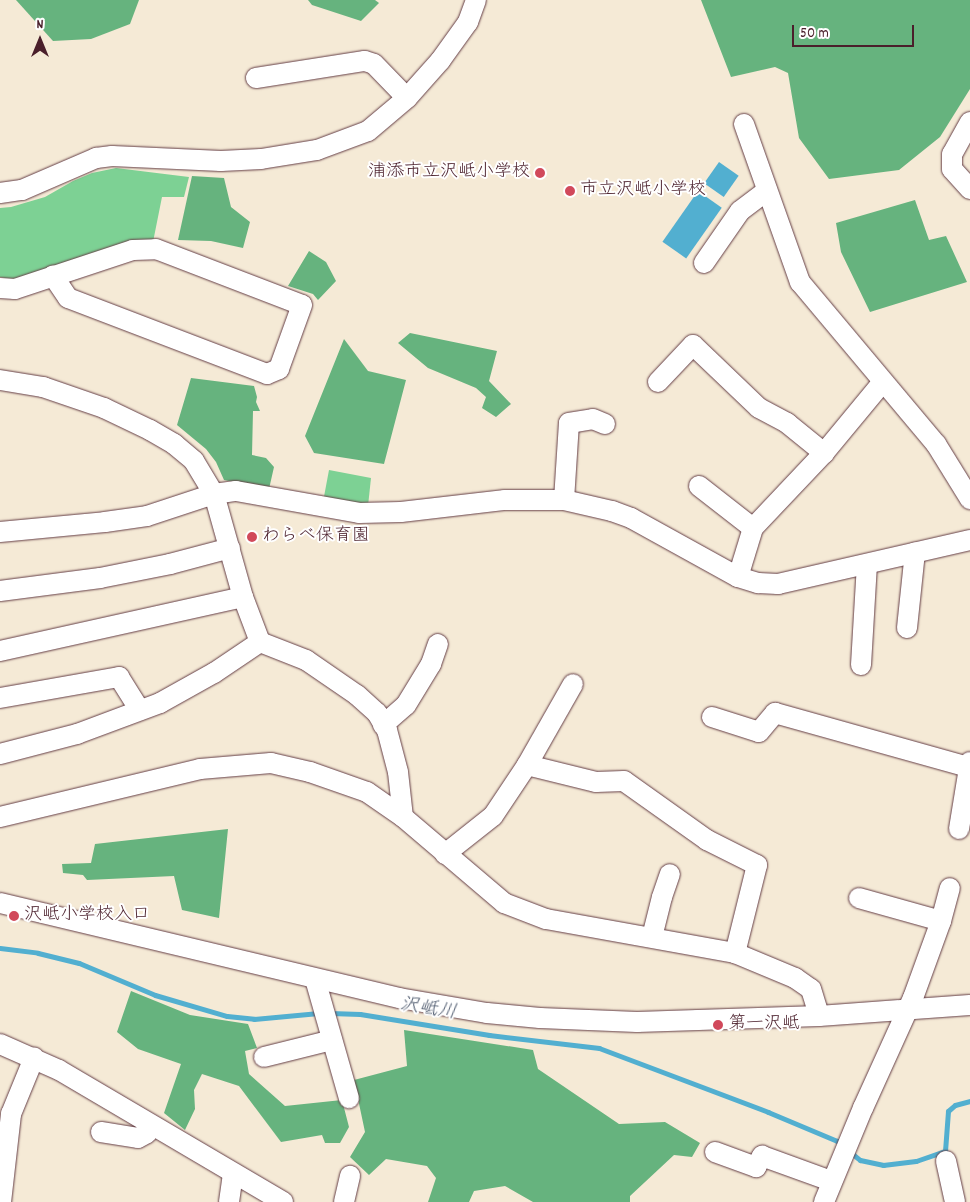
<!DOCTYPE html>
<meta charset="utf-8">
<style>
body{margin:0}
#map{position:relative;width:970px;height:1202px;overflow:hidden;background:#f5ead6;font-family:Dekko,"Klee One",sans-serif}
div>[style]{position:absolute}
.green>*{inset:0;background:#7dd194}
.forest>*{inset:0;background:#66b37e}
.water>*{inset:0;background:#52afd0;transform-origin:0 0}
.stream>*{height:5px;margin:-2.5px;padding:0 2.5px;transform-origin:2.5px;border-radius:2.5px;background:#52afd0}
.roads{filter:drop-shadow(0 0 1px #643d45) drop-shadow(0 0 1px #643d45)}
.minor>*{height:20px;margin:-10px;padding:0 10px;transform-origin:10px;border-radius:10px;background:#fff}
.dots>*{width:14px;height:14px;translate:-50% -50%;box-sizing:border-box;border:2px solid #fff;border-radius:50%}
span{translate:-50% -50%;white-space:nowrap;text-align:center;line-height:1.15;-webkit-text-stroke:4px #fff;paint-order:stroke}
.poi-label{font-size:18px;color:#4a1f2b}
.right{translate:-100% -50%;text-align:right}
.left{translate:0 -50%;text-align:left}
.water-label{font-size:19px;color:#4d596d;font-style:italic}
.north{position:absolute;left:15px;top:15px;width:50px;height:50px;-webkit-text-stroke:4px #fff;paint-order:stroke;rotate:0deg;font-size:14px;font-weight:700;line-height:20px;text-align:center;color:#4a1f2b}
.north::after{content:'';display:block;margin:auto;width:18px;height:22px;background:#4a1f2b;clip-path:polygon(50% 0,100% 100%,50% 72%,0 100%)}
.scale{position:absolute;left:792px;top:25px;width:122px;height:22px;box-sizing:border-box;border:2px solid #4a1f2b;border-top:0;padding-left:6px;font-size:15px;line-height:18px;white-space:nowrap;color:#4a1f2b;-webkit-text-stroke:4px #fff;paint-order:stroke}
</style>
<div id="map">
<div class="green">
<div style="clip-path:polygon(116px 168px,189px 177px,184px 197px,162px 197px,153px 242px,14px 280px,0 277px,0 208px,11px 207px,45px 197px,73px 181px,92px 173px)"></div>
<div style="clip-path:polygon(329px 470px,371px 478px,368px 506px,323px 502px)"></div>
</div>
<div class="forest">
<div style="clip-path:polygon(16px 0,139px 0,130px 24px,91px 39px,53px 41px)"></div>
<div style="clip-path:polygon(308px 0,375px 0,379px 3px,361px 21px,312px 5px)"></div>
<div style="clip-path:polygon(701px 0,970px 0,970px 89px,940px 137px,899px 170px,829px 179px,799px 138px,788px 73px,775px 67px,731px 77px)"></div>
<div style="clip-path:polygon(192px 176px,224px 178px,231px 207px,250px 222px,243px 248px,211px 241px,178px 240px)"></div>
<div style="clip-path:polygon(915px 200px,929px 240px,946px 236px,967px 282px,870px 312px,841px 252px,836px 223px)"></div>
<div style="clip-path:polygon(309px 251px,326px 262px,336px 281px,318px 300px,313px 294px,288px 286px)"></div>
<div style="clip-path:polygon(410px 333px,497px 351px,489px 381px,511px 404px,496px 417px,482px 408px,486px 397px,476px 388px,428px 368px,398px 343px)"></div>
<div style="clip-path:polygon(344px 339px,368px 371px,406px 380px,384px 464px,314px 453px,305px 436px)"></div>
<div style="clip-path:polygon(191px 378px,254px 386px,257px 397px,256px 402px,260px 411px,253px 411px,252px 455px,266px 458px,274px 467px,269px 489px,224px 480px,216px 462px,206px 449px,177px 425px)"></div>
<div style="clip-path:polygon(228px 829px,219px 918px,182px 910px,174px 876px,87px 880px,83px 875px,63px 873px,62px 864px,91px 863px,95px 844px)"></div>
<div style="clip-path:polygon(131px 991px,190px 1015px,248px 1024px,257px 1048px,245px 1051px,249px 1074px,285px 1106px,342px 1100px,349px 1127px,340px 1143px,325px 1143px,322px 1135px,281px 1142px,239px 1086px,202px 1074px,194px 1090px,195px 1109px,185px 1130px,164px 1113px,181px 1064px,138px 1049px,117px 1032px)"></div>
<div style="clip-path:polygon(404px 1030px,533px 1050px,538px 1069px,619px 1124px,665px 1122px,700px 1143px,692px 1157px,674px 1155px,630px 1196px,630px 1202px,533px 1202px,505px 1186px,474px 1191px,469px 1202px,428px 1202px,436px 1178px,427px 1166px,386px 1159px,369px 1175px,350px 1157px,365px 1132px,354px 1080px,407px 1066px)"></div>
</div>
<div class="water">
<div style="left:719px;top:162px;width:24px;height:26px;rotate:35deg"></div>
<div style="left:698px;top:191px;width:29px;height:62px;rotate:35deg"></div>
</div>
<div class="stream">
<div style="left:0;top:948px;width:38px;rotate:7deg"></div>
<div style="left:38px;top:953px;width:42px;rotate:13.7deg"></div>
<div style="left:79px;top:963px;width:82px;rotate:22.8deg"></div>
<div style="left:155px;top:995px;width:75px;rotate:16.3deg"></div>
<div style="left:227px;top:1016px;width:27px;rotate:6deg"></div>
<div style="left:254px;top:1019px;width:65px;rotate:-5.3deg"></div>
<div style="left:330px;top:1013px;width:30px;rotate:2deg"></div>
<div style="left:360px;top:1014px;width:131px;rotate:9.2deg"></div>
<div style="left:489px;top:1035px;width:111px;rotate:6.7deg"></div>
<div style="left:599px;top:1048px;width:181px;rotate:20.7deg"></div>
<div style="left:768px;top:1112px;width:75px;rotate:22.8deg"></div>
<div style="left:837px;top:1141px;width:6px;rotate:39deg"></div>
<div style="left:850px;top:1152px;width:13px;rotate:39deg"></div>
<div style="left:860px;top:1160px;width:24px;rotate:12deg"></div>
<div style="left:883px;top:1165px;width:33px;rotate:-7deg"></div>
<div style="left:916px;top:1161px;width:31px;rotate:-19deg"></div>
<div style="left:945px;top:1151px;width:40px;rotate:-85.7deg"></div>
<div style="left:948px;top:1111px;width:9px;rotate:-41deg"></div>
<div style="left:955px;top:1105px;width:16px;rotate:-15deg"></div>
</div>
<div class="roads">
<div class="minor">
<div style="left:256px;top:78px;width:110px;rotate:-8.9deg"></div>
<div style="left:365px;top:61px;width:9px;rotate:18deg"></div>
<div style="left:374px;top:64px;width:47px;rotate:45.9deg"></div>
<div style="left:970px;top:122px;width:37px;rotate:119deg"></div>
<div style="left:952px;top:154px;width:15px;rotate:90deg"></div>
<div style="left:952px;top:169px;width:27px;rotate:48deg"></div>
<div style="left:744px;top:124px;width:168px;rotate:70.5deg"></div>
<div style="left:800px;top:282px;width:212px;rotate:50deg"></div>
<div style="left:936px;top:444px;width:65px;rotate:58.3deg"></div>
<div style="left:0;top:193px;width:22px;rotate:-8deg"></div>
<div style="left:22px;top:190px;width:81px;rotate:-23.4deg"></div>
<div style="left:96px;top:158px;width:16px;rotate:-7deg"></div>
<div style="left:112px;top:156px;width:109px;rotate:2.6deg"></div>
<div style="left:221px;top:161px;width:40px;rotate:-2.9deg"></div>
<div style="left:261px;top:159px;width:57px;rotate:-9.1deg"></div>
<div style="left:317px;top:150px;width:54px;rotate:-20.4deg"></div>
<div style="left:368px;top:131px;width:51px;rotate:-40.2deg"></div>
<div style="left:407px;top:98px;width:50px;rotate:-48.3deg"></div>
<div style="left:440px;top:61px;width:48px;rotate:-54.3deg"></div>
<div style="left:468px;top:22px;width:23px;rotate:-70deg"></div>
<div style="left:704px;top:263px;width:63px;rotate:-55.3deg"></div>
<div style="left:740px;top:211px;width:34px;rotate:-37deg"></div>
<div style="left:0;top:288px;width:15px;rotate:4deg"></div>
<div style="left:15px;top:289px;width:124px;rotate:-18.3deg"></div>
<div style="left:133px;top:250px;width:23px;rotate:-2deg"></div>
<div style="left:156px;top:249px;width:156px;rotate:21deg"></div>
<div style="left:302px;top:305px;width:68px;rotate:109.8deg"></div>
<div style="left:279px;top:369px;width:13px;rotate:157deg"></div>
<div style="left:267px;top:374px;width:213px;rotate:-159.1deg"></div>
<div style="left:68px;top:298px;width:27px;rotate:-124deg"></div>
<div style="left:0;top:380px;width:44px;rotate:9.2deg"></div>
<div style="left:43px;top:387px;width:65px;rotate:19deg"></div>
<div style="left:104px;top:408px;width:51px;rotate:25.6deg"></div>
<div style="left:150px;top:430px;width:28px;rotate:30deg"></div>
<div style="left:174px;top:444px;width:26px;rotate:40deg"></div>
<div style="left:194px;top:461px;width:39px;rotate:59deg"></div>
<div style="left:214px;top:494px;width:107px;rotate:74.3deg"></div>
<div style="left:243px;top:597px;width:48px;rotate:69.3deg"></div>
<div style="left:260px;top:642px;width:49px;rotate:21.4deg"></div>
<div style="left:306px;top:660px;width:62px;rotate:34.5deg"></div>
<div style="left:357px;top:695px;width:27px;rotate:42deg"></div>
<div style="left:377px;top:713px;width:20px;rotate:60deg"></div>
<div style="left:387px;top:730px;width:43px;rotate:75.3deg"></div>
<div style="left:398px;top:772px;width:45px;rotate:83.7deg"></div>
<div style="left:658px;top:382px;width:51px;rotate:-46.6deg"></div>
<div style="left:693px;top:345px;width:91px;rotate:43.7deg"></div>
<div style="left:759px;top:408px;width:32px;rotate:28deg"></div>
<div style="left:787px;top:423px;width:48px;rotate:39deg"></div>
<div style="left:699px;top:486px;width:68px;rotate:37.9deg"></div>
<div style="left:753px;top:528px;width:51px;rotate:107deg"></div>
<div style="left:564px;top:500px;width:77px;rotate:-86.3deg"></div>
<div style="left:569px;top:423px;width:24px;rotate:-9deg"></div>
<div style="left:593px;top:419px;width:13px;rotate:23deg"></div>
<div style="left:753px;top:528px;width:103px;rotate:-46.6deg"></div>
<div style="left:824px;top:453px;width:91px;rotate:-50.4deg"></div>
<div style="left:0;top:532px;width:105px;rotate:-5.4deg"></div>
<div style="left:105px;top:522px;width:42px;rotate:-8.1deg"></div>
<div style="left:147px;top:516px;width:71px;rotate:-18.2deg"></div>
<div style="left:214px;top:494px;width:22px;rotate:-8deg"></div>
<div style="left:236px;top:491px;width:125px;rotate:10.1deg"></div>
<div style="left:359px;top:513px;width:42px;rotate:-1.4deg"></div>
<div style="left:401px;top:512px;width:105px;rotate:-6.6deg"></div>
<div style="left:505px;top:500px;width:59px"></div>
<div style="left:564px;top:500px;width:49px;rotate:12.9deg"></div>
<div style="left:612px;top:511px;width:20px;rotate:20deg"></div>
<div style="left:631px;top:518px;width:122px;rotate:28.9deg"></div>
<div style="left:738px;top:577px;width:21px;rotate:17deg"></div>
<div style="left:758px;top:583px;width:20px;rotate:3deg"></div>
<div style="left:778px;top:584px;width:197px;rotate:-12.9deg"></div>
<div style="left:0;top:591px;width:101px;rotate:-7.4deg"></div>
<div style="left:100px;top:578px;width:71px;rotate:-11.3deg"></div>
<div style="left:170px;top:564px;width:62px;rotate:-14.9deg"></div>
<div style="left:907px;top:628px;width:76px;rotate:-84deg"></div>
<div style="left:0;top:651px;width:249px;rotate:-12.5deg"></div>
<div style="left:861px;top:665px;width:101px;rotate:-86.6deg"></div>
<div style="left:0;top:698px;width:121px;rotate:-10deg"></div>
<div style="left:119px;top:677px;width:39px;rotate:58deg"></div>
<div style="left:712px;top:717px;width:49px;rotate:17.7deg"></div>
<div style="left:759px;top:732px;width:25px;rotate:-50deg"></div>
<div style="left:775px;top:713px;width:201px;rotate:15.6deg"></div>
<div style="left:383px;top:725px;width:30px;rotate:-41deg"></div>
<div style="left:406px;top:705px;width:48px;rotate:-58.6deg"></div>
<div style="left:431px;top:664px;width:21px;rotate:-71deg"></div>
<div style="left:0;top:754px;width:80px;rotate:-14.6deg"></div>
<div style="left:77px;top:734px;width:89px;rotate:-20.5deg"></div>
<div style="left:160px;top:703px;width:62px;rotate:-29.1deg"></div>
<div style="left:214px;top:673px;width:55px;rotate:-34deg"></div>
<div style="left:527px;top:765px;width:93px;rotate:-60.4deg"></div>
<div style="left:0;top:817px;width:206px;rotate:-13.5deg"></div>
<div style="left:200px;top:769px;width:71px;rotate:-4.8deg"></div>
<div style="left:271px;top:763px;width:40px;rotate:13deg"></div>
<div style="left:310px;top:772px;width:60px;rotate:19.3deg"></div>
<div style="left:367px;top:792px;width:44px;rotate:34.8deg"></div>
<div style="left:403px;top:817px;width:133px;rotate:40.4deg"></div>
<div style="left:504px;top:903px;width:45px;rotate:20.9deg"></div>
<div style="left:546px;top:919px;width:192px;rotate:10.2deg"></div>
<div style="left:735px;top:953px;width:65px;rotate:22.6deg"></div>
<div style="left:795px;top:978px;width:19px;rotate:35deg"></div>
<div style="left:811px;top:989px;width:28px;rotate:73deg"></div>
<div style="left:959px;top:829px;width:68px;rotate:-80.7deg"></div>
<div style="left:445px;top:854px;width:61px;rotate:-38.4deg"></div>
<div style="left:493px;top:816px;width:61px;rotate:-56.3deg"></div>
<div style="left:527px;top:765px;width:71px;rotate:13.8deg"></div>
<div style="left:596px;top:782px;width:28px;rotate:-2deg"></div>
<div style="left:624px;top:781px;width:102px;rotate:35.4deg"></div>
<div style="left:707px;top:840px;width:56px;rotate:26.6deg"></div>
<div style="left:757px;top:865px;width:91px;rotate:104deg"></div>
<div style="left:859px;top:898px;width:85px;rotate:15.7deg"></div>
<div style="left:0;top:903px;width:410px;rotate:13.4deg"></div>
<div style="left:399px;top:998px;width:89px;rotate:9.7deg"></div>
<div style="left:487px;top:1013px;width:53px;rotate:5.4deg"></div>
<div style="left:540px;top:1018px;width:97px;rotate:2.4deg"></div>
<div style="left:637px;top:1022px;width:61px;rotate:-1.9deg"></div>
<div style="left:698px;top:1020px;width:121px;rotate:-1.9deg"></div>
<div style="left:819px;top:1016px;width:151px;rotate:-4.2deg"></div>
<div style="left:652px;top:937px;width:41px;rotate:-76deg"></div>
<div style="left:662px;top:897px;width:24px;rotate:-71deg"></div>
<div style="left:315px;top:979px;width:124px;rotate:74.1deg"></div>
<div style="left:0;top:1044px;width:64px;rotate:23.8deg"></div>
<div style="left:59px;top:1070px;width:260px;rotate:30.5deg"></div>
<div style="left:264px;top:1057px;width:70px;rotate:-14deg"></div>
<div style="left:101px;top:1132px;width:37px;rotate:9deg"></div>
<div style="left:138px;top:1138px;width:10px;rotate:-29deg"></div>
<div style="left:147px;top:1133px;width:9px;rotate:-72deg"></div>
<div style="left:715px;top:1152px;width:44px;rotate:20.1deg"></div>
<div style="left:756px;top:1167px;width:13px;rotate:-61deg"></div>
<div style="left:762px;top:1156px;width:73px;rotate:19.9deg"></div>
<div style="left:946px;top:1161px;width:42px;rotate:77.6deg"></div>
<div style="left:1px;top:1202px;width:89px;rotate:-83.5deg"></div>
<div style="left:11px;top:1114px;width:61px;rotate:-67.7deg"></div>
<div style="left:229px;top:1202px;width:29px;rotate:-82deg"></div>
<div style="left:344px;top:1202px;width:27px;rotate:-77deg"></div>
<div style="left:824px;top:1202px;width:102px;rotate:-67.5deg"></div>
<div style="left:863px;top:1108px;width:121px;rotate:-65.6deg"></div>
<div style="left:913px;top:998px;width:82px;rotate:-70deg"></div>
<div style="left:941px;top:921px;width:34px;rotate:-75deg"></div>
</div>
</div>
<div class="dots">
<div style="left:540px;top:173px;background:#d1495b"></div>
<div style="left:570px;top:191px;background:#d1495b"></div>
<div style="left:252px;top:537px;background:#d1495b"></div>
<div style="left:14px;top:916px;background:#d1495b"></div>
<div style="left:718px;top:1025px;background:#d1495b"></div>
</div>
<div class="poi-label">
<span class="right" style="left:530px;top:173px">浦添市立沢岻小学校</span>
<span class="left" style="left:580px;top:191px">市立沢岻小学校</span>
<span class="left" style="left:262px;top:537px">わらべ保育園</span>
<span class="left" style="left:24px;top:916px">沢岻小学校入口</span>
<span class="left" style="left:728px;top:1025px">第一沢岻</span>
</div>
<div class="water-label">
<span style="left:428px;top:1010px;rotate:9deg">沢岻川</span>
</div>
<div class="north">N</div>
<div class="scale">50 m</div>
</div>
